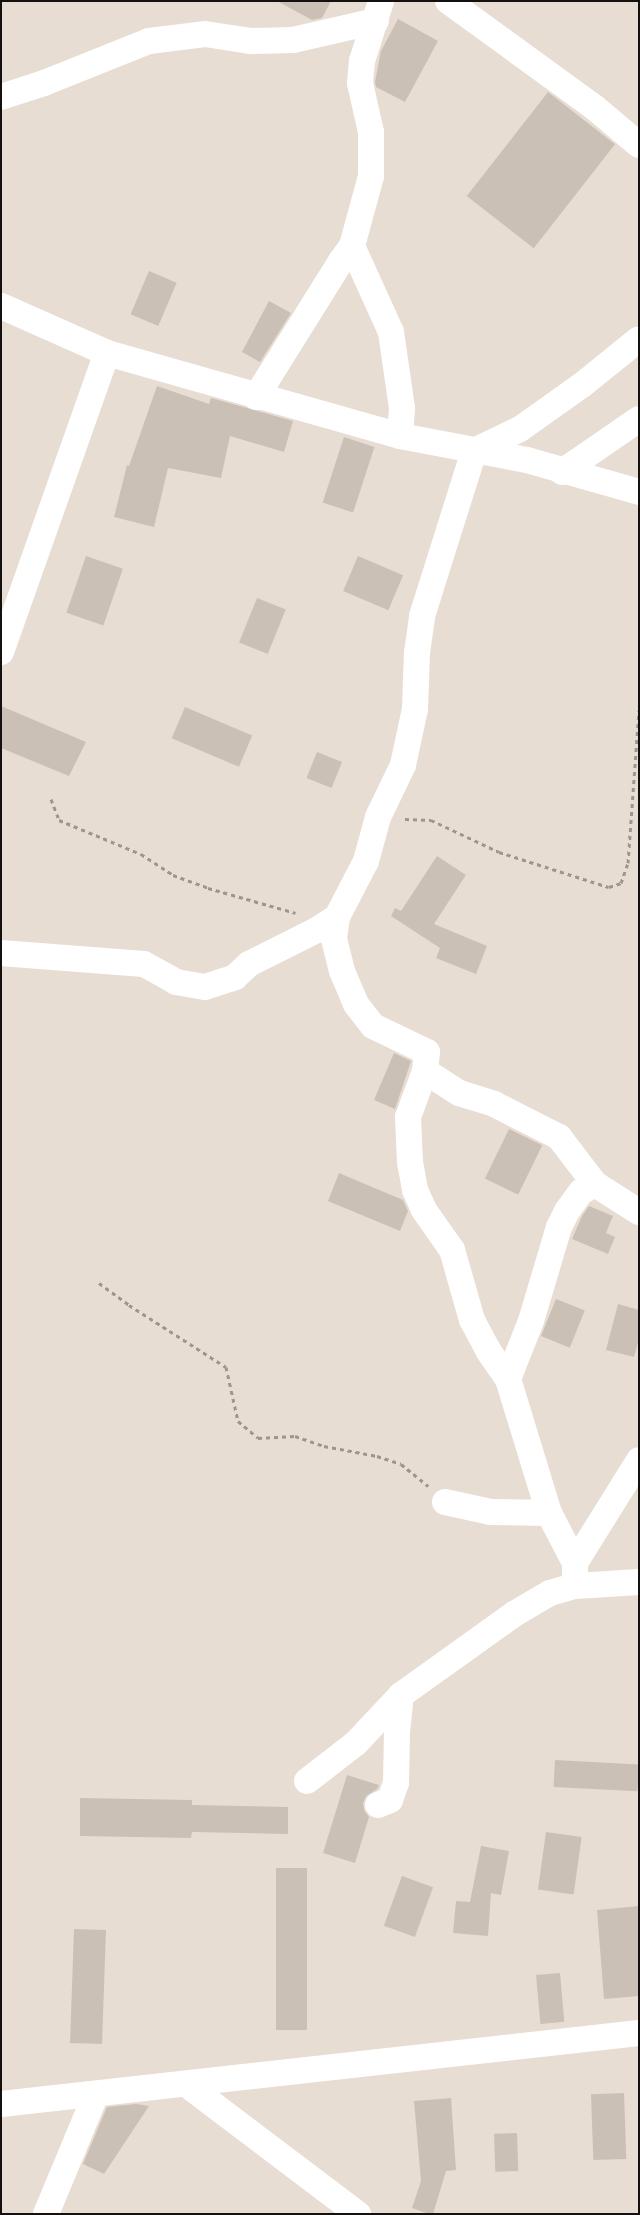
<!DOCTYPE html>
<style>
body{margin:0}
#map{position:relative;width:640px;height:2215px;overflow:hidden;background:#e8ddd3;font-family:"Alegreya Sans",sans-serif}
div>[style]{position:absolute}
.building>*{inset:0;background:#cbc0b6;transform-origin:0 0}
.path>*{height:3px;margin-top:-1.5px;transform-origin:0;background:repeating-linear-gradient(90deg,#9e968e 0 4px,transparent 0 8px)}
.street>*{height:26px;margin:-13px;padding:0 13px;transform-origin:13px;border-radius:13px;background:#fff}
span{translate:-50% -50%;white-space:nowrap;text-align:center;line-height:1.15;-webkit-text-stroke:4px #e8ddd3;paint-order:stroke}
.frame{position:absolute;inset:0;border:2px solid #14100d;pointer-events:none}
</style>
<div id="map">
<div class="building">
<div style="clip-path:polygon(277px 1px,331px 1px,322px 18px,312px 20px)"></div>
<div style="clip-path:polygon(398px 19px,438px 41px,405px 102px,376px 87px,375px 82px,381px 51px)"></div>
<div style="left:548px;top:92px;width:85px;height:132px;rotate:38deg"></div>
<div style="left:149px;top:271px;width:30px;height:47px;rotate:23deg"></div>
<div style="clip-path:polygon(269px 301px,291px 313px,260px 362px,242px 352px)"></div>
<div style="clip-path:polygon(157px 386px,209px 404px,211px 398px,293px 421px,284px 452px,230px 436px,221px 478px,168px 468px,154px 527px,114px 517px,127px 465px,129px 466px)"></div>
<div style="left:344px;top:437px;width:32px;height:69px;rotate:18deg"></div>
<div style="left:86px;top:556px;width:39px;height:60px;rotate:19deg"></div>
<div style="left:358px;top:556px;width:49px;height:38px;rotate:23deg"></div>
<div style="left:257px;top:598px;width:31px;height:48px;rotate:22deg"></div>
<div style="clip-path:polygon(1px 706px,86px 742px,69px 776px,1px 748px)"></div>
<div style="left:185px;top:707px;width:73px;height:34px;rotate:23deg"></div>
<div style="left:317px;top:752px;width:27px;height:28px;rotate:22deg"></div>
<div style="clip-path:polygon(437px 856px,466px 875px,434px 924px,487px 946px,476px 974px,436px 958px,440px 948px,391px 916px,395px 908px,401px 911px)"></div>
<div style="clip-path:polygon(394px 1053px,411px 1061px,395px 1109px,374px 1100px)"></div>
<div style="left:509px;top:1129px;width:37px;height:55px;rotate:26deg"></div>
<div style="clip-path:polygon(339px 1173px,403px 1200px,408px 1211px,400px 1231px,328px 1201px)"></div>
<div style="clip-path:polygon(589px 1206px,613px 1216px,606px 1233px,615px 1237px,608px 1254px,572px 1239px,582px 1216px)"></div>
<div style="left:556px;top:1299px;width:31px;height:40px;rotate:22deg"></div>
<div style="clip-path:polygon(618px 1304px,639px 1310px,639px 1339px,634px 1357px,606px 1350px)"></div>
<div style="left:555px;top:1760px;width:84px;height:27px;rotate:3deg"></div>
<div style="clip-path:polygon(347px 1775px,379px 1785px,377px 1789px,366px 1796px,363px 1803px,364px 1810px,369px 1817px,355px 1863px,323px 1853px)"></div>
<div style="clip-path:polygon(80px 1798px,192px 1800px,192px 1805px,288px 1807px,288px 1834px,192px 1832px,191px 1838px,80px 1836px)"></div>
<div style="left:546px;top:1832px;width:36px;height:58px;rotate:8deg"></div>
<div style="clip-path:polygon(481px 1846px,509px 1851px,501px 1895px,491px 1893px,488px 1936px,453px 1933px,456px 1901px,470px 1902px)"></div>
<div style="left:276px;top:1868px;width:31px;height:162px"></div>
<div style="left:402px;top:1876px;width:33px;height:53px;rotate:20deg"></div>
<div style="clip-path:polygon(639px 1906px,639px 1996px,604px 1999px,597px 1910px)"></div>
<div style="left:74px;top:1929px;width:32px;height:114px;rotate:2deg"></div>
<div style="left:560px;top:1973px;width:49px;height:24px;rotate:85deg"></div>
<div style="left:624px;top:2093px;width:66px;height:33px;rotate:88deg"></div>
<div style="clip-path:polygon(451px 2098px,456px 2170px,446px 2171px,433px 2214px,429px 2214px,412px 2208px,421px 2181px,414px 2101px)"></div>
<div style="clip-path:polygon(136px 2104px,149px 2106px,104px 2174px,83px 2164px,107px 2107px)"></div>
<div style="left:517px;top:2133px;width:38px;height:23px;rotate:88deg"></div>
</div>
<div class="path">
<div style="left:51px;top:799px;width:22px;rotate:69deg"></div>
<div style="left:59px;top:820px;width:89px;rotate:22.5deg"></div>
<div style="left:141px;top:854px;width:38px;rotate:33deg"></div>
<div style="left:173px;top:875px;width:37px;rotate:20deg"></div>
<div style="left:208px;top:888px;width:91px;rotate:15.9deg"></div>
<div style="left:405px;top:819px;width:26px;rotate:2deg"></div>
<div style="left:431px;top:820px;width:75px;rotate:25.2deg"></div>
<div style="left:499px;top:852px;width:115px;rotate:17.7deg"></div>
<div style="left:609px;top:887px;width:13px;rotate:-18deg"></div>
<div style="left:621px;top:883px;width:21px;rotate:-71deg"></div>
<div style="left:628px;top:863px;width:153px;rotate:-85.9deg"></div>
<div style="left:99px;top:1283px;width:37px;rotate:36deg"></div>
<div style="left:129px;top:1305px;width:115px;rotate:32.6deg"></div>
<div style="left:226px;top:1367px;width:55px;rotate:77.5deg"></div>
<div style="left:238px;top:1421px;width:26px;rotate:40deg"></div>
<div style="left:258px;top:1438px;width:37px;rotate:-3deg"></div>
<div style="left:295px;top:1436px;width:31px;rotate:19deg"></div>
<div style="left:324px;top:1446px;width:54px;rotate:10.7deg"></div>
<div style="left:377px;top:1456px;width:25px;rotate:18deg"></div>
<div style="left:401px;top:1464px;width:35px;rotate:39deg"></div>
</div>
<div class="street">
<div style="left:448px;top:1px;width:180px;rotate:36deg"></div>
<div style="left:594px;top:107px;width:59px;rotate:40.2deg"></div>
<div style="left:1px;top:97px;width:45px;rotate:-18deg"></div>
<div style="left:44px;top:83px;width:113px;rotate:-21.8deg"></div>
<div style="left:149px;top:41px;width:56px;rotate:-7.1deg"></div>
<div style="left:205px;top:34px;width:47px;rotate:8.7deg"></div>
<div style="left:251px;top:41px;width:42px;rotate:-1.4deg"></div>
<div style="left:293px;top:40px;width:85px;rotate:-12.9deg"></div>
<div style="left:352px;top:246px;width:94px;rotate:65.6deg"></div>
<div style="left:391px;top:332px;width:77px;rotate:81.8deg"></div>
<div style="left:402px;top:408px;width:28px;rotate:94deg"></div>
<div style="left:1px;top:306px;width:116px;rotate:23.9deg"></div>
<div style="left:107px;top:353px;width:305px;rotate:15.8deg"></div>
<div style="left:400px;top:436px;width:129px;rotate:10.7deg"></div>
<div style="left:527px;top:460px;width:116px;rotate:15.9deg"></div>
<div style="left:256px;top:397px;width:160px;rotate:-58deg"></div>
<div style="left:341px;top:261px;width:19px;rotate:-54deg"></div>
<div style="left:352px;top:246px;width:73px;rotate:-74.8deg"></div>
<div style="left:371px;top:176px;width:44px;rotate:-90deg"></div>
<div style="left:371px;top:132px;width:50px;rotate:-102.7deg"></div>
<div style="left:360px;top:83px;width:22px;rotate:-85deg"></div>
<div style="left:362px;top:61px;width:63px;rotate:-72.4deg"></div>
<div style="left:562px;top:472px;width:93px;rotate:-34.5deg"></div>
<div style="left:1px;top:652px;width:317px;rotate:-70.5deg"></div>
<div style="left:1px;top:953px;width:143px;rotate:4.4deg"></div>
<div style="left:144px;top:964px;width:37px;rotate:29deg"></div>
<div style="left:176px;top:982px;width:29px;rotate:10deg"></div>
<div style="left:205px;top:987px;width:32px;rotate:-18deg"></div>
<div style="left:235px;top:977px;width:19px;rotate:-43deg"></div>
<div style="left:249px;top:964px;width:76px;rotate:-26.6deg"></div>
<div style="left:317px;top:930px;width:24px;rotate:-33deg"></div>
<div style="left:425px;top:1071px;width:40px;rotate:32.9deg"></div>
<div style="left:459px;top:1093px;width:37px;rotate:17deg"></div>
<div style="left:494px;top:1104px;width:73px;rotate:26.9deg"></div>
<div style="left:559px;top:1137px;width:59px;rotate:52.5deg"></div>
<div style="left:595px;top:1184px;width:52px;rotate:32.5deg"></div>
<div style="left:508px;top:1379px;width:62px;rotate:-68.4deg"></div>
<div style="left:531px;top:1321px;width:98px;rotate:-73.4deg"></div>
<div style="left:559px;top:1227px;width:18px;rotate:-63deg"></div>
<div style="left:567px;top:1211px;width:24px;rotate:-54deg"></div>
<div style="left:581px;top:1192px;width:16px;rotate:-30deg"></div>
<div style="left:445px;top:1502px;width:47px;rotate:12.3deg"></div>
<div style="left:491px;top:1512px;width:58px;rotate:1deg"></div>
<div style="left:549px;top:1513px;width:56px;rotate:62.5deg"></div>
<div style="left:575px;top:1563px;width:23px;rotate:90deg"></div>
<div style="left:549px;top:1513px;width:140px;rotate:-107deg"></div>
<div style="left:508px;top:1379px;width:35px;rotate:-125deg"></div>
<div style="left:488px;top:1350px;width:34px;rotate:-118deg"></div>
<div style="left:472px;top:1320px;width:73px;rotate:-105.9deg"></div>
<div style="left:452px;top:1250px;width:49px;rotate:-125deg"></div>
<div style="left:424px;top:1210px;width:22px;rotate:-114deg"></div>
<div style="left:415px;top:1190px;width:27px;rotate:-100deg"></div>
<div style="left:410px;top:1163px;width:46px;rotate:-92.5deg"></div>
<div style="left:408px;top:1117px;width:49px;rotate:-69.7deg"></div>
<div style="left:425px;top:1071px;width:19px;rotate:-84deg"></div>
<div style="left:427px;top:1052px;width:60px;rotate:-154.3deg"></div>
<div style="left:373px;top:1026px;width:28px;rotate:-128deg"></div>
<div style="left:356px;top:1004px;width:36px;rotate:-113deg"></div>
<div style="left:342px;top:971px;width:34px;rotate:-104deg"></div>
<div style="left:334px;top:938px;width:21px;rotate:-82deg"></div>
<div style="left:337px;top:917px;width:63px;rotate:-62.6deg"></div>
<div style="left:366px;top:861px;width:46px;rotate:-74.7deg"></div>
<div style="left:378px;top:817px;width:58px;rotate:-64.3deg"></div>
<div style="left:403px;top:765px;width:57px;rotate:-77.9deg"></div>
<div style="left:415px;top:709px;width:56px;rotate:-88deg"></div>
<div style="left:417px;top:653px;width:37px;rotate:-82deg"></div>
<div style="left:422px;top:616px;width:173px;rotate:-72.5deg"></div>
<div style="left:474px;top:451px;width:51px;rotate:-25.6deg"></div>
<div style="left:520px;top:429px;width:76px;rotate:-35.4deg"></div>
<div style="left:582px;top:385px;width:73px;rotate:-38.9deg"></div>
<div style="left:575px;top:1563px;width:121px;rotate:-58.1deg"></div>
<div style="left:307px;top:1781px;width:62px;rotate:-37.8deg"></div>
<div style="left:356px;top:1743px;width:66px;rotate:-46.8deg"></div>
<div style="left:401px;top:1695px;width:139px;rotate:-35.6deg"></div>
<div style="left:514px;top:1614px;width:42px;rotate:-30.3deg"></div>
<div style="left:550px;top:1593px;width:26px;rotate:-16deg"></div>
<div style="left:575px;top:1586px;width:64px;rotate:-3.6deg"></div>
<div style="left:378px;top:1805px;width:13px;rotate:-23deg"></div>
<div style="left:390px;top:1800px;width:18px;rotate:-71deg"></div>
<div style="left:396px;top:1783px;width:51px;rotate:-88.9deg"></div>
<div style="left:397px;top:1732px;width:37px;rotate:-84deg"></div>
<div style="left:186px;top:2084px;width:216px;rotate:37.1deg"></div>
<div style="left:1px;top:2104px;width:642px;rotate:-6.35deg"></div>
<div style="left:46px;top:2214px;width:130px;rotate:-67.4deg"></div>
</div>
<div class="frame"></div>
</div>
